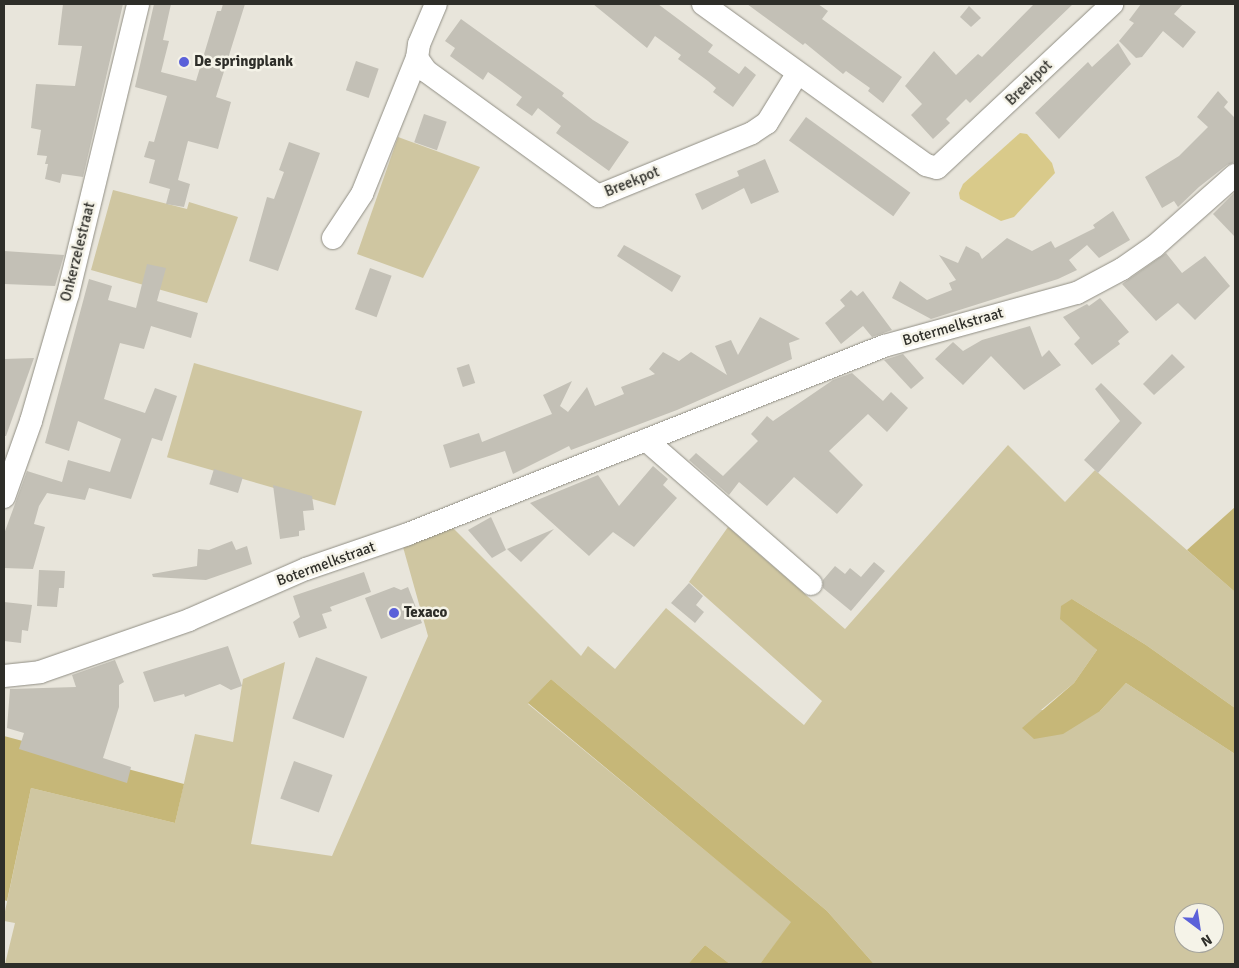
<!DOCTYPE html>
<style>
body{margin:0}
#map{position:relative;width:1239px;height:968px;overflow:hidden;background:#e8e5db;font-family:Signika,sans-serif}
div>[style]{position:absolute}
.green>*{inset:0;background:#cfc6a1;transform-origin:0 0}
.forest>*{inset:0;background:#c6b778}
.water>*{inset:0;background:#d9ca8a}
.building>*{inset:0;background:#c3c0b6;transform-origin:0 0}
.roads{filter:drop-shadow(0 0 1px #908e84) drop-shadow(0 0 1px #908e84)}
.minor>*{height:22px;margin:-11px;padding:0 11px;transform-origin:11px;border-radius:11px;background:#fff}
.dots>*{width:14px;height:14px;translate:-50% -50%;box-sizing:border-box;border:2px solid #f5f3e8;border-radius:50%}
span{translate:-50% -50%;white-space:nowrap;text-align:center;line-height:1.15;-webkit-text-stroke:5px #f5f3e8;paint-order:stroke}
.poi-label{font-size:15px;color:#2e2e29;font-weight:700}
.left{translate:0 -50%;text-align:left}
.street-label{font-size:15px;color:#2e2e29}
.frame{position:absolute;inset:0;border:5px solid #2e2e29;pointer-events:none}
.north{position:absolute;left:1174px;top:903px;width:50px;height:50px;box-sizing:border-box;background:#f5f3e8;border:1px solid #a5a49c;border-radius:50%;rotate:149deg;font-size:14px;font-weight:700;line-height:20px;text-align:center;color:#2e2e29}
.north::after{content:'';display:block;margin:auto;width:18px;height:22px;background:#5b61d9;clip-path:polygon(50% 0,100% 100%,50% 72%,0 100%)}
</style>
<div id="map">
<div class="green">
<div style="clip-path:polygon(398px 137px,480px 167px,423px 278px,357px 254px)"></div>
<div style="clip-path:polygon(113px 190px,187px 209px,189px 202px,238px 217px,207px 303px,91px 270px)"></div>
<div style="left:194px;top:363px;width:175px;height:98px;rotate:16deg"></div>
<div style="clip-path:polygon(evenodd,1008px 445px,1065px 502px,1095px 470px,1235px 592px,1235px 708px,1146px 645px,1072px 599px,1081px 635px,1097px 650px,1074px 683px,1041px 710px,1100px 711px,1126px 683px,1235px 754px,1235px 964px,874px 964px,827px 911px,551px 679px,528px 704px,792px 922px,760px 964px,730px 964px,705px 945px,688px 964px,5px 964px,15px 923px,4px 921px,4px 916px,31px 788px,175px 823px,195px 734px,233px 742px,243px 679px,285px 662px,251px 844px,332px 856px,428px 636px,403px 547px,453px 528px,581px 656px,588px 646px,615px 669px,666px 608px,804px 725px,822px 701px,689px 582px,728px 527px,845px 629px,1008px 445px,1184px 913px,1214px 913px,1214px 943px,1184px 943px,1184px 913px)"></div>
</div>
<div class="forest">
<div style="clip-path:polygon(1235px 507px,1235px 592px,1187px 550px)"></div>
<div style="clip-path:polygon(1072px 599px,1146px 645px,1235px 708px,1235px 754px,1126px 683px,1100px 711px,1063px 734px,1034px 739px,1022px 728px,1074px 683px,1097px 650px,1060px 619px,1061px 606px)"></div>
<div style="clip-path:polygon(551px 679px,827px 911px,874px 964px,760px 964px,791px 922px,528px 703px)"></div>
<div style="clip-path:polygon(4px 736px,184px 784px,175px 823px,31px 788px,7px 901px,4px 900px)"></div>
<div style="clip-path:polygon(705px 945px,730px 964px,688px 964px)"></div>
</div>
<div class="water">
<div style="clip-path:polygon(1020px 133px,1027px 134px,1052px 163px,1055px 173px,1014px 217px,1001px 221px,960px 199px,959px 193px,963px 184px)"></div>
</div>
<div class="building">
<div style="clip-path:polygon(63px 4px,123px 4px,83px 177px,62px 174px,60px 183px,45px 179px,48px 164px,45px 164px,47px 156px,37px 155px,41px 130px,31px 128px,36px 84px,75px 86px,82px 46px,58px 45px)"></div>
<div style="clip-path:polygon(154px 4px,171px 4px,163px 40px,169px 41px,161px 72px,196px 81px,217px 11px,221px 11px,223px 4px,245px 4px,216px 97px,231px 102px,218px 149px,188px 141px,178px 180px,190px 184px,184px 207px,166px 204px,170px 189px,149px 183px,155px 160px,144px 157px,149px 141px,154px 142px,167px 96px,135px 87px)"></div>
<div style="clip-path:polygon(593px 4px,658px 4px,713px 45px,708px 52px,739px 74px,745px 66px,756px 75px,733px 107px,713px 92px,716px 88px,708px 81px,678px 59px,681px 55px,655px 36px,647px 48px)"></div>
<div style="clip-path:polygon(747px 4px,818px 4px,828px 11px,822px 19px,902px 77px,883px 103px,868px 91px,870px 88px,846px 71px,843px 74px,805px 43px,803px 45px)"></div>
<div style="clip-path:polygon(1034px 4px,1073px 4px,970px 103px,966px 99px,946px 119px,950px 123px,933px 139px,911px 115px,922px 104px,905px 86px,934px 51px,956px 75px,978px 54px,982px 57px)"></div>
<div style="clip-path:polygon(1141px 4px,1183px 4px,1174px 14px,1196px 32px,1183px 48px,1163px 31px,1142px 57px,1136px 58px,1119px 41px,1134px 23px,1129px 20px)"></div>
<div style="clip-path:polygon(969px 6px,981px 18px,971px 27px,960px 17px)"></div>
<div style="clip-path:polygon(461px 19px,564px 93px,562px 96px,593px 120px,629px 142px,609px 171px,556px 133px,561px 126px,538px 108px,532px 116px,516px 105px,522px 97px,502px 82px,488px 72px,483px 80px,450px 56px,455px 48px,445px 41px)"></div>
<div style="clip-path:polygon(1118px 43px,1131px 64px,1059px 139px,1035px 113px,1088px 62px,1092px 67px)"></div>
<div style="left:356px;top:61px;width:24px;height:31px;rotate:19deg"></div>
<div style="clip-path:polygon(1218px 91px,1228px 102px,1224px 107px,1235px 118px,1235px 162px,1227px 165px,1199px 187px,1178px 207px,1174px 201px,1162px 208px,1145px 177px,1179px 156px,1208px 127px,1197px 117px)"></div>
<div style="left:424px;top:114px;width:24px;height:30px;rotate:19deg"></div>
<div style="left:806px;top:117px;width:129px;height:29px;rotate:36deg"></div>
<div style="clip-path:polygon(289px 142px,320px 153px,278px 271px,249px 261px,267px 197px,274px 199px,284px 172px,279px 170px)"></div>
<div style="clip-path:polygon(765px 159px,779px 192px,751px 204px,744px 188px,702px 210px,695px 194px,739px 176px,737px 171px)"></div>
<div style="clip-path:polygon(1235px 192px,1235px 237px,1213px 214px)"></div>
<div style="clip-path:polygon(1113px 211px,1130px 240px,1099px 258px,1087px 245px,1069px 260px,1077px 270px,1058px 279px,931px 319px,892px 298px,900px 281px,927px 300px,952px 290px,949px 283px,956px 280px,939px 255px,958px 263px,966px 246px,979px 253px,982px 259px,1007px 238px,1032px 251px,1051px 241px,1055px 248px,1095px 228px,1093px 225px)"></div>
<div style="clip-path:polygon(624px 245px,681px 276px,672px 292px,617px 256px)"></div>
<div style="clip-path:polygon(4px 251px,64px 255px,55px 286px,4px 284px)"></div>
<div style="clip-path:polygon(1166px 253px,1182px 273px,1205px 256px,1230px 286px,1195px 320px,1178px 303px,1156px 321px,1122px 284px)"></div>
<div style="clip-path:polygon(147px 264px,166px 268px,157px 301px,198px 313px,191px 338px,151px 326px,144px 349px,120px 343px,104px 399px,145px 413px,155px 388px,177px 396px,162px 441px,152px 438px,131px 499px,89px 488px,85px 500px,47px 493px,39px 506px,34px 524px,45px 527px,33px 569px,4px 568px,4px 534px,27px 471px,62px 482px,68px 460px,110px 472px,121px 439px,78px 421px,69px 451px,45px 443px,89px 279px,112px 286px,108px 300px,136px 308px)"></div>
<div style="left:370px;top:268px;width:23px;height:44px;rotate:20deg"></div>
<div style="clip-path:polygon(851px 290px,857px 296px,863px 291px,892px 330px,872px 337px,863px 326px,841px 344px,825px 323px,845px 306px,840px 300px)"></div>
<div style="clip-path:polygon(1100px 298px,1129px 332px,1118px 341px,1120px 344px,1092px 365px,1074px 344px,1080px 338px,1063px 317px,1087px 304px,1089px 306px)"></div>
<div style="clip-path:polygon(760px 317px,800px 339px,789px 343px,792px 359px,677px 410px,571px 450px,569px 446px,513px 474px,505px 451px,450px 468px,443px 445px,479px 433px,482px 442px,552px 414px,543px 395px,572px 381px,560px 406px,568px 412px,587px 387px,595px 406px,624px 394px,621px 387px,655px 374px,649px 369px,663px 352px,679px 361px,691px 352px,727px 375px,715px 346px,731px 340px,738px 355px)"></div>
<div style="clip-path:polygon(1030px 326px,1042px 357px,1049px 350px,1061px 365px,1024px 390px,991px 356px,963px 385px,935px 359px,953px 342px,963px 351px,982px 340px)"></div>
<div style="clip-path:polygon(903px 354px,924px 378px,911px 389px,884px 360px)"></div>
<div style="clip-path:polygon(1172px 354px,1185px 367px,1154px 395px,1143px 384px)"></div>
<div style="clip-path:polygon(34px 358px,6px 436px,4px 436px,4px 359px)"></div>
<div style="left:469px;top:364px;width:20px;height:13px;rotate:72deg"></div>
<div style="clip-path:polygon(852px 373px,883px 401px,891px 392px,908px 408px,887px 432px,868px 414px,829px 451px,863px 485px,837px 514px,794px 477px,767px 506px,739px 482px,729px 495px,689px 460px,696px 453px,723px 476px,758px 441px,751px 434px,767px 416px,773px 421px,833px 380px)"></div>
<div style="clip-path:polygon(1101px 383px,1142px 423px,1098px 473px,1084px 460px,1120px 421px,1095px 389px)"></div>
<div style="clip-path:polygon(653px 466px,668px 479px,663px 485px,677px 498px,634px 547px,613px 532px,589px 556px,530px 503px,598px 475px,619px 506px)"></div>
<div style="left:214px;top:469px;width:30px;height:16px;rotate:17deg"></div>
<div style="clip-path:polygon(273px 485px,312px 496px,314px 510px,303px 511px,305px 530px,299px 531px,299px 536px,280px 539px)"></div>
<div style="clip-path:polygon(491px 517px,506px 550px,492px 558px,468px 530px)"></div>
<div style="clip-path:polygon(554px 529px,521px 562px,507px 549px)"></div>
<div style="clip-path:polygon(232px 541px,236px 550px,247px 546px,252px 564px,206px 580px,153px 577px,152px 574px,197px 566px,198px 549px,209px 550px)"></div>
<div style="clip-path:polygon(874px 562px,885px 571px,851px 611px,823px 588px,823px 580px,835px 566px,845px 574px,850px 568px,861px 577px)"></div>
<div style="clip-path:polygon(39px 570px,65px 571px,64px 588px,59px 588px,57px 607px,37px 606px)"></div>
<div style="clip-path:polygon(364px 572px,371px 592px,330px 607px,332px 611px,322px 614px,327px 628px,299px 638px,293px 622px,300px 617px,293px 596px)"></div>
<div style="clip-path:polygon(689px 583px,703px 596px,696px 605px,704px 612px,695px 623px,671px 603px)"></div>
<div style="clip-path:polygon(394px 587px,401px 590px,408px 587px,422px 623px,381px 639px,365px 598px)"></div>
<div style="clip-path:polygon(4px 602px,32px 605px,28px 631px,22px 630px,21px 643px,4px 641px)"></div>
<div style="clip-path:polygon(228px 646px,242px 686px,231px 690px,220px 684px,185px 697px,184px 694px,154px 702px,143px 672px)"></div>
<div style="left:316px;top:657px;width:55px;height:66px;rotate:21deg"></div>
<div style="clip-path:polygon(115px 660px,124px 682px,119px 685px,119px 707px,103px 758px,131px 767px,127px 783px,19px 749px,24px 733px,7px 728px,10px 689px,76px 687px,72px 675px)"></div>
<div style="left:294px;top:761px;width:41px;height:40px;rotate:20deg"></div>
</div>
<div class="roads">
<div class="minor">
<div style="left:436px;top:4px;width:43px;rotate:113deg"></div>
<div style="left:419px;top:44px;width:14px;rotate:98deg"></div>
<div style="left:417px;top:58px;width:16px;rotate:55deg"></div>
<div style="left:426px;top:71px;width:213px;rotate:36deg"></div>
<div style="left:598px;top:196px;width:166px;rotate:-22.2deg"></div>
<div style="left:752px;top:133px;width:18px;rotate:-34deg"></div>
<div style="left:767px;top:123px;width:57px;rotate:-58.5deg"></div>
<div style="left:703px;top:4px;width:275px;rotate:35.8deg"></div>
<div style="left:926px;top:165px;width:11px;rotate:15deg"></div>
<div style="left:937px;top:168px;width:240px;rotate:-43.1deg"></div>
<div style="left:333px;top:238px;width:53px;rotate:-56.6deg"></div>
<div style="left:362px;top:194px;width:147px;rotate:-68deg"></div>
<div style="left:646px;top:440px;width:219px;rotate:41.1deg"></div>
<div style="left:4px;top:497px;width:81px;rotate:-70.4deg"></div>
<div style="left:31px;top:421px;width:132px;rotate:-73.8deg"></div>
<div style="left:68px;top:294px;width:298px;rotate:-76.4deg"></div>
<div style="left:4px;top:676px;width:36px;rotate:-6deg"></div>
<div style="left:40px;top:672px;width:158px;rotate:-19.2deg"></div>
<div style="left:189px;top:620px;width:128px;rotate:-23.6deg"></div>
<div style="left:306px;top:569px;width:108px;rotate:-18.9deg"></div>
<div style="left:408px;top:534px;width:512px;rotate:-21.55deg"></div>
<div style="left:884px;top:346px;width:200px;rotate:-15.4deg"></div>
<div style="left:1077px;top:293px;width:51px;rotate:-28.1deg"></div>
<div style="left:1122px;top:269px;width:40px;rotate:-34.9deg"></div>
<div style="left:1155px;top:246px;width:107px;rotate:-41.6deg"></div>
</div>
</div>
<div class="dots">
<div style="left:184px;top:62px;background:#5b61d9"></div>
<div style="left:394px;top:613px;background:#5b61d9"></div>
</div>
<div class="poi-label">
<span class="left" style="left:194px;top:62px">De springplank</span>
<span class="left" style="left:404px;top:613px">Texaco</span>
</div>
<div class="street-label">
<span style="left:1029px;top:83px;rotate:-44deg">Breekpot</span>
<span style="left:632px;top:182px;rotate:-22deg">Breekpot</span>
<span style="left:78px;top:252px;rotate:-76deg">Onkerzelestraat</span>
<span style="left:953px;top:327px;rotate:-16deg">Botermelkstraat</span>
<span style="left:326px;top:564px;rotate:-20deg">Botermelkstraat</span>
</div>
<div class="frame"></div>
<div class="north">N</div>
</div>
